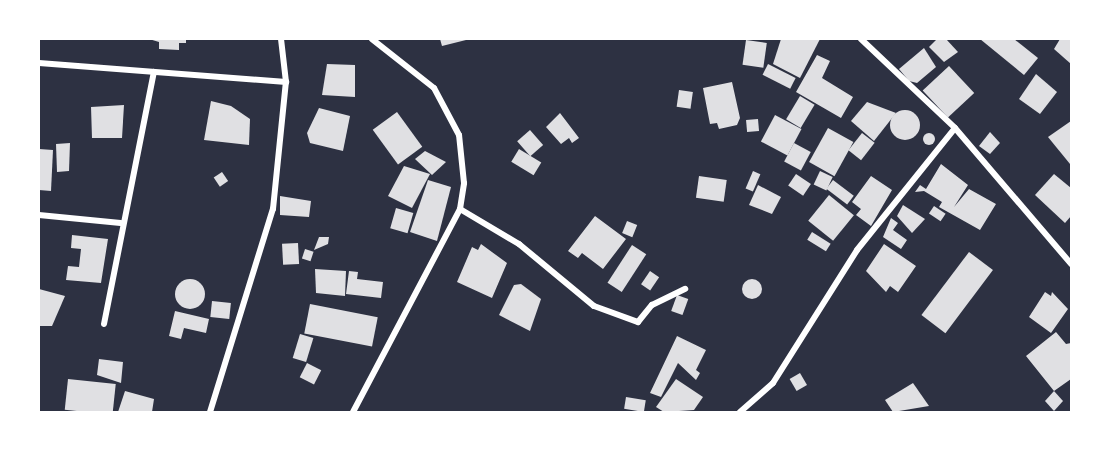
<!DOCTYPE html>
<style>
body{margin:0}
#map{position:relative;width:1110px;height:451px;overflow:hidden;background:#2d3142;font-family:"Asap Condensed",sans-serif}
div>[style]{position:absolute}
.building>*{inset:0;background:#e0e0e3;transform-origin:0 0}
.round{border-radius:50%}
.minor>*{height:6px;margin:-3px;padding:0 3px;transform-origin:3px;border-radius:3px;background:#fff}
span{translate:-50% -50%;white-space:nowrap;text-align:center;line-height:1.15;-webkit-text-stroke:4.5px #fff;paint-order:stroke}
.frame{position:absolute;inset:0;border:40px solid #fff;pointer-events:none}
</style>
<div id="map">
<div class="building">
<div style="clip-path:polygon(149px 39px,186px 39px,186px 43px,179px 43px,179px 50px,159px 49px,159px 42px)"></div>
<div style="clip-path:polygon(440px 39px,466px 39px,466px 40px,442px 46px)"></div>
<div style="clip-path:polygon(781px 39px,820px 39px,800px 78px,773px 64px)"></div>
<div style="clip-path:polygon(937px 39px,946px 39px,958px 52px,944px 62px,929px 47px)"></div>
<div style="clip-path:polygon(980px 39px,1014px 39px,1038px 58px,1024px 75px)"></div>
<div style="clip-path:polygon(1060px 39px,1071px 39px,1071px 64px,1054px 49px)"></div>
<div style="left:746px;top:40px;width:21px;height:25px;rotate:8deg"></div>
<div style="clip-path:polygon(924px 48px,936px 67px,917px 83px,909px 81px,899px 69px)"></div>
<div style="clip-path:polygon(817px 55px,830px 61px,822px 78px,853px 97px,841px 118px,796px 92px)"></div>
<div style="clip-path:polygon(327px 64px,355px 65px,355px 97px,322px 95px)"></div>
<div style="left:768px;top:64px;width:31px;height:12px;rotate:27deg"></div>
<div style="left:949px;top:66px;width:37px;height:36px;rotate:47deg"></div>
<div style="clip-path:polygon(1036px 74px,1057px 92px,1040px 114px,1019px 99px)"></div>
<div style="clip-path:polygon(732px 82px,740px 118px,737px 125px,719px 129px,717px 123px,710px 124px,703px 88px)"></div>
<div style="left:679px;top:90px;width:14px;height:17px;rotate:8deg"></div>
<div style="left:800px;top:96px;width:17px;height:27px;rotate:31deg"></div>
<div style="clip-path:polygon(211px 101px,231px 106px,250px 119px,249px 145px,204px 140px)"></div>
<div style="clip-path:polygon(867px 102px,896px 113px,874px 141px,851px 121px)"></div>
<div style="clip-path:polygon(124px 105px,122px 138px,92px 138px,91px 107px)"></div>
<div style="clip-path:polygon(319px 108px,350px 116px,343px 151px,310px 143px,307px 133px)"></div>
<div class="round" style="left:890px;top:110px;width:30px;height:30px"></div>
<div style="left:397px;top:112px;width:43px;height:30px;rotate:54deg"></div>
<div style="clip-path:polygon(560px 113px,579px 138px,572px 143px,569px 138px,561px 144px,546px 127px)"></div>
<div style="left:775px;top:115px;width:30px;height:30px;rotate:28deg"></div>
<div style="left:758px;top:119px;width:12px;height:12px;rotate:85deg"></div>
<div style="clip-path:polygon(1071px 121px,1071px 162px,1070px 164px,1048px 137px)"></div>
<div style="left:828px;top:128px;width:29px;height:39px;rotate:29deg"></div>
<div style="left:530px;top:130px;width:20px;height:17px;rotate:49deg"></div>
<div style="clip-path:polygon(990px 132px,1000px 143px,990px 154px,979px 146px)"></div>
<div class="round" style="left:923px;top:133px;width:12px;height:12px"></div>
<div style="left:862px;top:133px;width:16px;height:22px;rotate:38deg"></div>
<div style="clip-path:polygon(70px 143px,69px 171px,57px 172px,56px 144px)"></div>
<div style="left:794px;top:143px;width:19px;height:21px;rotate:28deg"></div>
<div style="clip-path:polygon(39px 149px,53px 150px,51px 191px,39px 190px)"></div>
<div style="left:519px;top:149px;width:26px;height:15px;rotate:31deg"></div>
<div style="clip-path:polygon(425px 151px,446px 162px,432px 175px,415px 159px)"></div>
<div style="clip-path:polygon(941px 164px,968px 185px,954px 207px,969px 189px,996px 204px,980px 230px,939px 207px,942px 202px,924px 191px,915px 192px,920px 185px,926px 189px)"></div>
<div style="clip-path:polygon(404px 166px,430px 174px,412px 208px,388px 196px)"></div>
<div style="left:753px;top:171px;width:8px;height:19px;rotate:23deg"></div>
<div style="left:820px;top:171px;width:14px;height:15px;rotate:25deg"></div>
<div style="left:222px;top:172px;width:11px;height:10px;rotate:56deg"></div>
<div style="left:796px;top:174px;width:18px;height:14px;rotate:34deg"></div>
<div style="clip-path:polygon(1054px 174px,1071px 188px,1071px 216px,1065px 223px,1035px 195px)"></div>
<div style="left:699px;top:176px;width:28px;height:22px;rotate:8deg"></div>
<div style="clip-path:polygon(871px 176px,892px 190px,871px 226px,856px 215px,861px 209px,852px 202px)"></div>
<div style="clip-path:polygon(428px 180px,451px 187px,437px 241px,410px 232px)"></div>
<div style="left:833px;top:180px;width:26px;height:11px;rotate:37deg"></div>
<div style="clip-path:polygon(758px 185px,781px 197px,772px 214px,749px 205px)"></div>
<div style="left:829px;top:195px;width:32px;height:33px;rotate:39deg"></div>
<div style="clip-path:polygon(280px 196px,311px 201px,309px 217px,280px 215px)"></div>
<div style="clip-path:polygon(903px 205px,925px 219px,912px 233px,897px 216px)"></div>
<div style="left:934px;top:206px;width:14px;height:9px;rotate:34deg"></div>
<div style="left:396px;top:208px;width:18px;height:21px;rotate:16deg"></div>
<div style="clip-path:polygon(595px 216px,626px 239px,603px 269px,582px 253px,578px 258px,568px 251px)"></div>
<div style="clip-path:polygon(891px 218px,898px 223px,893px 230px,907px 240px,901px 249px,883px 237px)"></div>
<div style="left:627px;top:221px;width:11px;height:13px;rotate:22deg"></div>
<div style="left:812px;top:232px;width:22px;height:9px;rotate:32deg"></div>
<div style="clip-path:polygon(72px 235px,108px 239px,101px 283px,66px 280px,68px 266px,79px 267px,81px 249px,71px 248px)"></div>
<div style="clip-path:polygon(319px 237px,329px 237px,328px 244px,314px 250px)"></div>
<div style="left:298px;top:243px;width:21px;height:16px;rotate:87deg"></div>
<div style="clip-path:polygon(481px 244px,507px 263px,492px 298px,457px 282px,472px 247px,478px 250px)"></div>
<div style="clip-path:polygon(884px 244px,916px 266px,898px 292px,890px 286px,886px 292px,866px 271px)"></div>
<div style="left:632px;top:245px;width:17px;height:45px;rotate:33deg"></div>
<div style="left:305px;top:249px;width:9px;height:10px;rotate:18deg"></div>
<div style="left:969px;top:252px;width:30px;height:79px;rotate:37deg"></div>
<div style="clip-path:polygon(315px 269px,346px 271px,345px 296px,316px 293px)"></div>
<div style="clip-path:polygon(349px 271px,358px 272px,357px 279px,383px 282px,381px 298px,346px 294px)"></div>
<div style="left:650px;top:271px;width:11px;height:16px;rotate:34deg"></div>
<div class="round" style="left:742px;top:279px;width:20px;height:20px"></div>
<div class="round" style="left:175px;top:279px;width:30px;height:30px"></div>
<div style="clip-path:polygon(521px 284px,541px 299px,530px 331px,499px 315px,514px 285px)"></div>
<div style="clip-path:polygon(39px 289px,65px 296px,52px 326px,39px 326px)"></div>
<div style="clip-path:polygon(1045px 292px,1051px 296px,1052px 292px,1068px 309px,1051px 333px,1029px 317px)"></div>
<div style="left:677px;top:295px;width:12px;height:17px;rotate:20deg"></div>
<div style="left:212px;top:301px;width:19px;height:16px;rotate:6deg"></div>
<div style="left:310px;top:304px;width:69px;height:30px;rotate:11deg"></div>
<div style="clip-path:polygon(175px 311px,209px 319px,206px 333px,184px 328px,181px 339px,169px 336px)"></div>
<div style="clip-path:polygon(1056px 332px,1066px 344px,1071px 343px,1071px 379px,1054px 391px,1026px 356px)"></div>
<div style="left:300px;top:334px;width:14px;height:25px;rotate:17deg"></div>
<div style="clip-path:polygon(677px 336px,706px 350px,696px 370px,700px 373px,696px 380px,678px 363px,661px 397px,650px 393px)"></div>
<div style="clip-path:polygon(99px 359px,123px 362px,121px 383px,97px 375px)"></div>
<div style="left:307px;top:363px;width:16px;height:16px;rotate:27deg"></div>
<div style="left:800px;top:373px;width:14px;height:12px;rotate:60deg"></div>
<div style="left:68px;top:379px;width:48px;height:31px;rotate:6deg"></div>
<div style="clip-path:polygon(676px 379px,703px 397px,694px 410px,664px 412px,656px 407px)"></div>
<div style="clip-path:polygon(913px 383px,929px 406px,893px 412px,885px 400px)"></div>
<div style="clip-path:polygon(125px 391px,154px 399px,152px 412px,118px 412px)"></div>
<div style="clip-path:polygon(1054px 391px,1063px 401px,1054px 411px,1045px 401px)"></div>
<div style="left:626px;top:397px;width:20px;height:12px;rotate:9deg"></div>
</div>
<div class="minor">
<div style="left:861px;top:39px;width:129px;rotate:43.4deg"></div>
<div style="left:955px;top:128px;width:179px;rotate:49.5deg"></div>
<div style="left:39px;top:63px;width:248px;rotate:4.4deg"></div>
<div style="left:286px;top:82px;width:43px;rotate:-96.6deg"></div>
<div style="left:460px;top:209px;width:69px;rotate:30.7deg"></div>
<div style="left:519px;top:244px;width:97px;rotate:39.6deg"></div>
<div style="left:594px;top:306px;width:47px;rotate:20deg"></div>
<div style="left:638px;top:322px;width:22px;rotate:-51deg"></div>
<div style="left:652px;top:305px;width:37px;rotate:-26deg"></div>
<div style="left:39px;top:215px;width:82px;rotate:5.6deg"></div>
<div style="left:104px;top:324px;width:257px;rotate:-78.8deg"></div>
<div style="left:210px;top:412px;width:213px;rotate:-72.8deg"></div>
<div style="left:273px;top:209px;width:128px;rotate:-84.2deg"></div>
<div style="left:353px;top:412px;width:229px;rotate:-62.2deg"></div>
<div style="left:460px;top:209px;width:26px;rotate:-81deg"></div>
<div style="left:464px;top:183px;width:48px;rotate:-95.9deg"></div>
<div style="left:459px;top:135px;width:53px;rotate:-118deg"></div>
<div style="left:434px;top:88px;width:79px;rotate:-141.7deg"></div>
<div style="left:740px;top:412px;width:44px;rotate:-41.3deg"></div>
<div style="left:773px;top:383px;width:157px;rotate:-57.7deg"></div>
<div style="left:857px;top:250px;width:156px;rotate:-51.2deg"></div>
</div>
<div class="frame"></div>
</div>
